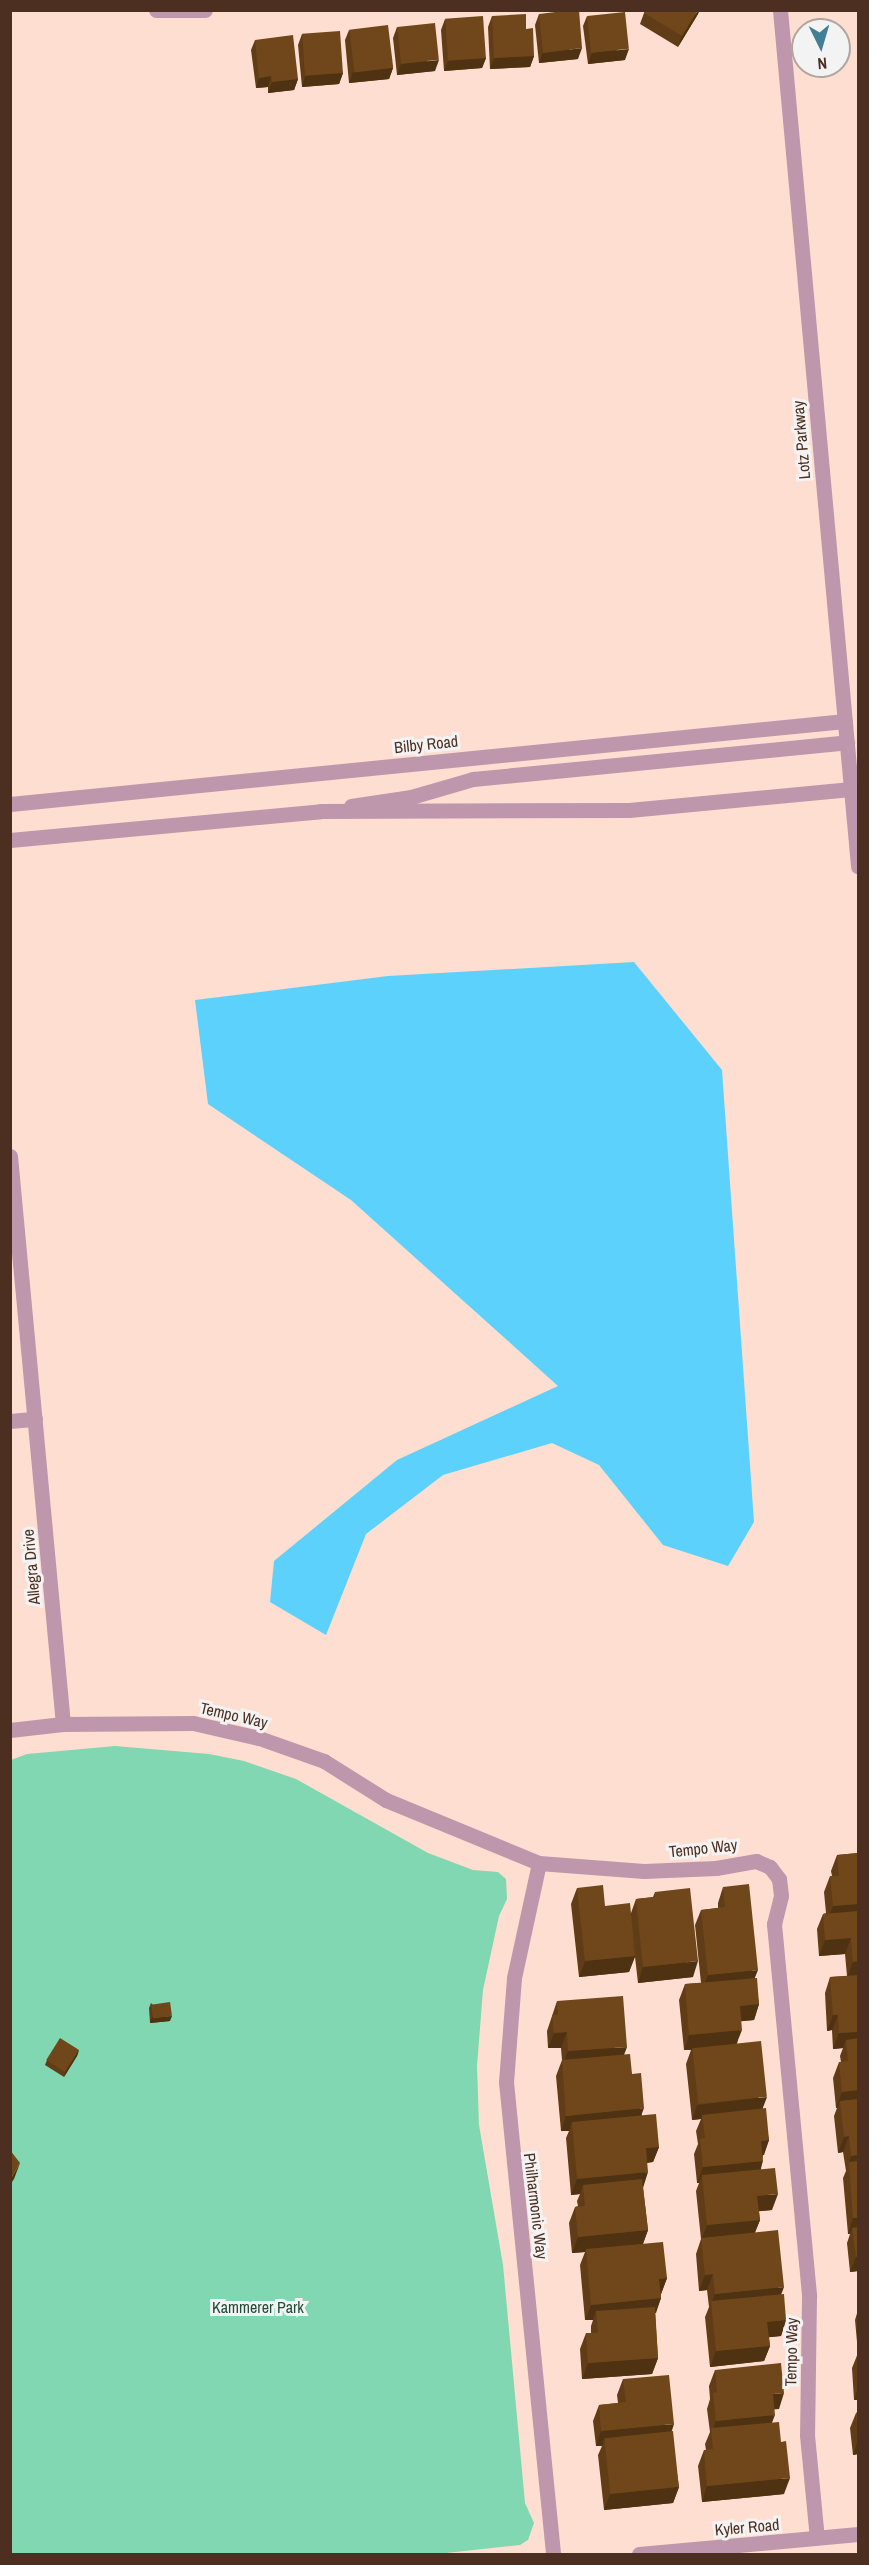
<!DOCTYPE html>
<style>
body{margin:0}
#map{position:relative;width:869px;height:2565px;overflow:hidden;background:#feded0;font-family:"Archivo Narrow",sans-serif}
div>[style]{position:absolute}
.green>*{inset:0;background:#80d7b1}
.water>*{inset:0;background:#5cd1fb}
.minor>*{height:15px;margin:-7.5px;padding:0 7.5px;transform-origin:7.5px;border-radius:7.5px;background:#be97ac}
.tertiary>*{height:15px;margin:-7.5px;padding:0 7.5px;transform-origin:7.5px;border-radius:7.5px;background:#be97ac}
.wall>*{inset:0;background:#603d16}
.shaded-wall>*{inset:0;background:#4e3212}
.building>*{inset:0;background:#70471a;transform-origin:0 0}
span{translate:-50% -50%;white-space:nowrap;text-align:center;line-height:1.15;-webkit-text-stroke:6px #f3f3f3;paint-order:stroke}
.street-label{font-size:16px;color:#4d2f21}
.park-label{font-size:16px;color:#1e4c3a}
.frame{position:absolute;inset:0;border:12px solid #4d2f21;pointer-events:none}
.north{position:absolute;left:791px;top:18px;width:60px;height:60px;box-sizing:border-box;background:#f3f3f3;border:2px solid #b1a59f;border-radius:50%;rotate:175deg;font-size:16px;font-weight:700;line-height:24px;text-align:center;color:#4d2f21}
.north::after{content:'';display:block;margin:auto;width:21px;height:27px;background:#427f96;clip-path:polygon(50% 0,100% 100%,50% 72%,0 100%)}
</style>
<div id="map">
<div class="green">
<div style="clip-path:polygon(115px 1746px,209px 1754px,244px 1761px,296px 1779px,428px 1853px,473px 1870px,498px 1872px,506px 1879px,507px 1899px,499px 1916px,483px 1990px,477px 2066px,479px 2125px,503px 2265px,525px 2503px,534px 2523px,528px 2540px,520px 2545px,437px 2554px,11px 2554px,11px 1760px,27px 1754px)"></div>
</div>
<div class="water">
<div style="clip-path:polygon(634px 962px,722px 1070px,754px 1522px,728px 1566px,663px 1545px,599px 1465px,552px 1443px,443px 1475px,366px 1534px,326px 1635px,270px 1602px,274px 1561px,397px 1460px,558px 1386px,351px 1200px,208px 1104px,195px 1000px,388px 976px)"></div>
</div>
<div class="minor">
<div style="left:156px;top:10px;width:49px"></div>
<div style="left:780px;top:10px;width:860px;rotate:84.79deg"></div>
<div style="left:351px;top:806px;width:61px;rotate:-8.5deg"></div>
<div style="left:411px;top:797px;width:65px;rotate:-16.2deg"></div>
<div style="left:473px;top:779px;width:376px;rotate:-5.6deg"></div>
<div style="left:10px;top:1156px;width:570px;rotate:84.67deg"></div>
<div style="left:10px;top:1421px;width:25px;rotate:-5deg"></div>
<div style="left:10px;top:1730px;width:53px;rotate:-6.5deg"></div>
<div style="left:63px;top:1724px;width:130px;rotate:-0.4deg"></div>
<div style="left:193px;top:1723px;width:68px;rotate:12.8deg"></div>
<div style="left:259px;top:1738px;width:69px;rotate:19.5deg"></div>
<div style="left:324px;top:1761px;width:73px;rotate:32.2deg"></div>
<div style="left:386px;top:1800px;width:165px;rotate:22.4deg"></div>
<div style="left:539px;top:1863px;width:105px;rotate:4.4deg"></div>
<div style="left:644px;top:1871px;width:72px;rotate:-2.4deg"></div>
<div style="left:716px;top:1868px;width:41px;rotate:-9.9deg"></div>
<div style="left:756px;top:1861px;width:15px;rotate:23deg"></div>
<div style="left:770px;top:1867px;width:15px;rotate:53deg"></div>
<div style="left:779px;top:1879px;width:17px;rotate:83deg"></div>
<div style="left:781px;top:1896px;width:29px;rotate:104deg"></div>
<div style="left:774px;top:1924px;width:374px;rotate:84.6deg"></div>
<div style="left:809px;top:2296px;width:139px;rotate:90.8deg"></div>
<div style="left:807px;top:2435px;width:103px;rotate:84.5deg"></div>
<div style="left:539px;top:1863px;width:118px;rotate:102.3deg"></div>
<div style="left:514px;top:1978px;width:104px;rotate:94.4deg"></div>
<div style="left:506px;top:2082px;width:474px;rotate:84.3deg"></div>
</div>
<div class="tertiary">
<div style="left:10px;top:804px;width:839px;rotate:-5.68deg"></div>
<div style="left:10px;top:840px;width:312px;rotate:-5.3deg"></div>
<div style="left:321px;top:811px;width:308px;rotate:-0.2deg"></div>
<div style="left:629px;top:810px;width:223px;rotate:-5.4deg"></div>
<div style="left:639px;top:2554px;width:220px;rotate:-5.2deg"></div>
</div>
<div class="wall">
<div style="clip-path:polygon(644px 13px,698px 14px,678px 47px,640px 24px)"></div>
<div style="clip-path:polygon(539px 14px,578px 59px,539px 63px,535px 25px)"></div>
<div style="clip-path:polygon(492px 16px,534px 56px,530px 67px,490px 69px,488px 27px)"></div>
<div style="clip-path:polygon(587px 16px,625px 60px,588px 64px,583px 26px)"></div>
<div style="clip-path:polygon(445px 19px,486px 58px,482px 68px,444px 71px,441px 30px)"></div>
<div style="clip-path:polygon(397px 27px,435px 71px,397px 75px,393px 38px)"></div>
<div style="clip-path:polygon(349px 30px,393px 68px,389px 79px,349px 83px,345px 40px)"></div>
<div style="clip-path:polygon(302px 34px,343px 73px,339px 84px,302px 87px,298px 45px)"></div>
<div style="clip-path:polygon(255px 40px,298px 79px,294px 90px,268px 93px,268px 87px,256px 88px,251px 50px)"></div>
<div style="clip-path:polygon(858px 1853px,858px 2271px,850px 2272px,847px 2243px,850px 2234px,848px 2234px,843px 2178px,846px 2171px,843px 2152px,838px 2153px,834px 2116px,837px 2108px,836px 2108px,833px 2078px,839px 2062px,841px 2062px,840px 2056px,843px 2048px,833px 2049px,832px 2030px,827px 2031px,825px 1993px,830px 1977px,847px 1976px,845px 1954px,819px 1956px,817px 1929px,823px 1914px,826px 1913px,824px 1892px,830px 1876px,832px 1876px,831px 1871px,837px 1855px)"></div>
<div style="clip-path:polygon(723px 1887px,755px 1978px,759px 2004px,754px 2020px,741px 2021px,737px 2044px,763px 2109px,769px 2140px,763px 2155px,761px 2169px,772px 2210px,759px 2211px,760px 2220px,755px 2232px,781px 2294px,786px 2320px,781px 2336px,769px 2337px,770px 2346px,764px 2361px,710px 2367px,705px 2317px,709px 2307px,707px 2290px,699px 2291px,696px 2254px,701px 2239px,696px 2191px,699px 2183px,697px 2183px,694px 2154px,698px 2144px,696px 2131px,701px 2119px,692px 2120px,686px 2064px,691px 2050px,684px 2050px,679px 2000px,685px 1984px,701px 1983px,695px 1925px,701px 1910px,718px 1908px,718px 1903px)"></div>
<div style="clip-path:polygon(577px 1888px,605px 1906px,631px 1913px,636px 1899px,653px 1897px,655px 1892px,693px 1977px,638px 1983px,635px 1957px,629px 1972px,579px 1977px,571px 1904px)"></div>
<div style="clip-path:polygon(557px 2001px,624px 2055px,632px 2074px,642px 2116px,659px 2147px,653px 2162px,647px 2163px,643px 2187px,648px 2230px,643px 2244px,667px 2278px,661px 2294px,661px 2298px,655px 2313px,658px 2358px,652px 2374px,582px 2379px,580px 2349px,586px 2333px,591px 2333px,591px 2326px,593px 2320px,585px 2320px,580px 2265px,585px 2252px,572px 2253px,569px 2223px,575px 2207px,578px 2206px,577px 2201px,580px 2194px,571px 2195px,566px 2138px,569px 2131px,561px 2131px,556px 2076px,562px 2060px,561px 2048px,548px 2048px,547px 2031px)"></div>
<div style="clip-path:polygon(151px 2003px,170px 2021px,150px 2023px,149px 2008px)"></div>
<div style="clip-path:polygon(79px 2050px,77px 2056px,64px 2077px,45px 2065px,47px 2060px)"></div>
<div style="clip-path:polygon(858px 2310px,858px 2400px,854px 2400px,852px 2368px,858px 2353px,855px 2320px)"></div>
<div style="clip-path:polygon(715px 2370px,779px 2409px,774px 2409px,772px 2422px,784px 2494px,702px 2502px,698px 2466px,704px 2450px,706px 2450px,705px 2444px,710px 2432px,707px 2409px,710px 2399px,709px 2386px)"></div>
<div style="clip-path:polygon(623px 2379px,671px 2432px,679px 2487px,673px 2503px,604px 2510px,598px 2455px,602px 2446px,596px 2446px,593px 2421px,599px 2405px,618px 2403px,617px 2395px)"></div>
<div style="clip-path:polygon(858px 2412px,858px 2454px,853px 2455px,850px 2428px,856px 2413px)"></div>
</div>
<div class="shaded-wall">
<div style="clip-path:polygon(698px 10px,700px 10px,698px 14px,678px 47px,682px 36px)"></div>
<div style="clip-path:polygon(582px 48px,578px 59px,539px 63px,543px 53px)"></div>
<div style="clip-path:polygon(629px 49px,625px 60px,588px 64px,592px 53px)"></div>
<div style="clip-path:polygon(534px 56px,530px 67px,490px 69px,494px 58px)"></div>
<div style="clip-path:polygon(486px 58px,482px 68px,444px 71px,448px 61px)"></div>
<div style="clip-path:polygon(439px 60px,435px 71px,397px 75px,401px 64px)"></div>
<div style="clip-path:polygon(393px 68px,389px 79px,349px 83px,353px 72px)"></div>
<div style="clip-path:polygon(343px 73px,339px 84px,302px 87px,305px 76px)"></div>
<div style="clip-path:polygon(271px 76px,268px 87px,256px 88px,259px 78px)"></div>
<div style="clip-path:polygon(298px 79px,294px 90px,268px 93px,272px 82px)"></div>
<div style="clip-path:polygon(858px 1904px,858px 1919px,827px 1922px,833px 1906px)"></div>
<div style="clip-path:polygon(851px 1938px,845px 1954px,819px 1956px,825px 1940px)"></div>
<div style="clip-path:polygon(635px 1956px,629px 1972px,579px 1977px,585px 1961px)"></div>
<div style="clip-path:polygon(698px 1961px,693px 1977px,638px 1983px,643px 1967px)"></div>
<div style="clip-path:polygon(858px 1961px,858px 1976px,847px 1977px,853px 1962px)"></div>
<div style="clip-path:polygon(758px 1970px,752px 1985px,702px 1991px,708px 1975px)"></div>
<div style="clip-path:polygon(759px 2004px,754px 2020px,734px 2022px,740px 2006px)"></div>
<div style="clip-path:polygon(833px 2015px,838px 2015px,832px 2030px,827px 2031px)"></div>
<div style="clip-path:polygon(172px 2016px,170px 2021px,150px 2023px,152px 2017px)"></div>
<div style="clip-path:polygon(742px 2030px,736px 2045px,684px 2050px,689px 2035px)"></div>
<div style="clip-path:polygon(567px 2032px,561px 2048px,548px 2048px,554px 2033px)"></div>
<div style="clip-path:polygon(858px 2032px,858px 2047px,846px 2040px,843px 2048px,833px 2049px,839px 2033px)"></div>
<div style="clip-path:polygon(627px 2047px,621px 2063px,562px 2067px,568px 2051px)"></div>
<div style="clip-path:polygon(79px 2050px,77px 2056px,64px 2077px,66px 2071px)"></div>
<div style="clip-path:polygon(858px 2090px,858px 2106px,840px 2101px,837px 2108px,836px 2108px,842px 2092px)"></div>
<div style="clip-path:polygon(767px 2097px,761px 2113px,702px 2115px,701px 2119px,692px 2120px,697px 2105px)"></div>
<div style="clip-path:polygon(644px 2108px,638px 2124px,572px 2122px,569px 2131px,561px 2131px,566px 2116px)"></div>
<div style="clip-path:polygon(849px 2136px,843px 2152px,838px 2153px,844px 2137px)"></div>
<div style="clip-path:polygon(769px 2140px,764px 2155px,756px 2156px,761px 2141px)"></div>
<div style="clip-path:polygon(659px 2147px,653px 2162px,640px 2163px,646px 2148px)"></div>
<div style="clip-path:polygon(858px 2155px,858px 2170px,849px 2162px,846px 2171px,851px 2156px)"></div>
<div style="clip-path:polygon(763px 2161px,758px 2177px,702px 2175px,699px 2183px,697px 2183px,703px 2167px)"></div>
<div style="clip-path:polygon(20px 2163px,14px 2179px,10px 2185px,10px 2180px)"></div>
<div style="clip-path:polygon(648px 2172px,643px 2188px,583px 2185px,580px 2194px,571px 2195px,577px 2179px)"></div>
<div style="clip-path:polygon(778px 2194px,772px 2210px,752px 2212px,757px 2196px)"></div>
<div style="clip-path:polygon(853px 2218px,858px 2218px,858px 2233px,852px 2228px,850px 2234px,848px 2234px)"></div>
<div style="clip-path:polygon(760px 2220px,754px 2235px,701px 2241px,707px 2225px)"></div>
<div style="clip-path:polygon(648px 2230px,642px 2246px,586px 2249px,585px 2252px,572px 2253px,578px 2237px)"></div>
<div style="clip-path:polygon(858px 2256px,858px 2271px,850px 2272px,856px 2257px)"></div>
<div style="clip-path:polygon(713px 2274px,707px 2290px,699px 2291px,705px 2275px)"></div>
<div style="clip-path:polygon(667px 2278px,661px 2294px,659px 2279px)"></div>
<div style="clip-path:polygon(784px 2287px,778px 2303px,711px 2304px,715px 2294px)"></div>
<div style="clip-path:polygon(661px 2298px,656px 2313px,597px 2319px,596px 2311px,593px 2320px,585px 2320px,591px 2305px)"></div>
<div style="clip-path:polygon(786px 2320px,781px 2336px,762px 2338px,767px 2322px)"></div>
<div style="clip-path:polygon(770px 2346px,764px 2361px,710px 2367px,716px 2351px)"></div>
<div style="clip-path:polygon(658px 2358px,652px 2374px,582px 2379px,588px 2363px)"></div>
<div style="clip-path:polygon(858px 2388px,858px 2400px,854px 2400px)"></div>
<div style="clip-path:polygon(784px 2393px,779px 2409px,767px 2410px,773px 2394px)"></div>
<div style="clip-path:polygon(775px 2415px,769px 2430px,711px 2434px,716px 2421px)"></div>
<div style="clip-path:polygon(674px 2424px,669px 2440px,604px 2439px,602px 2446px,596px 2446px,601px 2431px)"></div>
<div style="clip-path:polygon(858px 2440px,858px 2454px,853px 2455px)"></div>
<div style="clip-path:polygon(790px 2478px,784px 2494px,702px 2502px,707px 2486px)"></div>
<div style="clip-path:polygon(679px 2487px,673px 2503px,604px 2510px,610px 2494px)"></div>
</div>
<div class="building">
<div style="clip-path:polygon(572px 10px,579px 10px,582px 48px,543px 53px,539px 14px)"></div>
<div style="clip-path:polygon(645px 10px,698px 10px,682px 36px,644px 13px)"></div>
<div style="left:625px;top:12px;width:37px;height:38px;rotate:84deg"></div>
<div style="clip-path:polygon(526px 14px,526px 29px,533px 28px,534px 56px,494px 58px,492px 16px)"></div>
<div style="left:483px;top:16px;width:42px;height:38px;rotate:86deg"></div>
<div style="left:435px;top:23px;width:37px;height:38px;rotate:84deg"></div>
<div style="left:388px;top:25px;width:43px;height:39px;rotate:83deg"></div>
<div style="left:340px;top:31px;width:42px;height:38px;rotate:86deg"></div>
<div style="clip-path:polygon(293px 35px,298px 79px,272px 82px,271px 76px,259px 78px,255px 40px)"></div>
<div style="clip-path:polygon(858px 1853px,858px 1904px,833px 1906px,830px 1876px,839px 1876px,837px 1855px)"></div>
<div style="clip-path:polygon(749px 1884px,758px 1970px,708px 1975px,701px 1910px,725px 1907px,723px 1887px)"></div>
<div style="clip-path:polygon(603px 1885px,605px 1906px,630px 1903px,635px 1956px,585px 1961px,577px 1888px)"></div>
<div style="clip-path:polygon(690px 1888px,698px 1961px,643px 1967px,636px 1899px,655px 1897px,655px 1892px)"></div>
<div style="clip-path:polygon(858px 1911px,858px 1961px,853px 1962px,851px 1938px,825px 1940px,823px 1914px)"></div>
<div style="clip-path:polygon(858px 1975px,858px 2032px,839px 2033px,838px 2015px,833px 2015px,830px 1977px)"></div>
<div style="clip-path:polygon(757px 1978px,759px 2004px,740px 2006px,742px 2030px,689px 2035px,685px 1984px)"></div>
<div style="clip-path:polygon(623px 1996px,627px 2047px,568px 2051px,567px 2032px,554px 2033px,552px 2015px,558px 2015px,557px 2001px)"></div>
<div style="left:170px;top:2002px;width:14px;height:19px;rotate:82deg"></div>
<div style="left:60px;top:2038px;width:22px;height:26px;rotate:32deg"></div>
<div style="clip-path:polygon(858px 2038px,858px 2090px,842px 2092px,839px 2062px,848px 2061px,846px 2040px)"></div>
<div style="left:761px;top:2041px;width:56px;height:69px;rotate:84deg"></div>
<div style="clip-path:polygon(630px 2054px,632px 2074px,641px 2073px,644px 2108px,566px 2116px,562px 2060px)"></div>
<div style="clip-path:polygon(858px 2099px,858px 2155px,851px 2156px,849px 2136px,844px 2137px,840px 2101px)"></div>
<div style="clip-path:polygon(766px 2108px,769px 2140px,761px 2141px,763px 2161px,703px 2167px,700px 2139px,705px 2138px,702px 2115px)"></div>
<div style="clip-path:polygon(656px 2114px,659px 2147px,646px 2148px,648px 2172px,577px 2179px,572px 2122px)"></div>
<div style="clip-path:polygon(10px 2150px,20px 2163px,10px 2180px)"></div>
<div style="clip-path:polygon(858px 2161px,858px 2218px,853px 2218px,849px 2162px)"></div>
<div style="clip-path:polygon(775px 2168px,778px 2194px,757px 2196px,760px 2220px,707px 2225px,702px 2175px)"></div>
<div style="clip-path:polygon(642px 2179px,648px 2230px,578px 2237px,575px 2207px,585px 2206px,583px 2185px)"></div>
<div style="clip-path:polygon(858px 2227px,858px 2256px,856px 2257px,852px 2228px)"></div>
<div style="clip-path:polygon(778px 2230px,784px 2287px,715px 2294px,713px 2274px,705px 2275px,701px 2238px)"></div>
<div style="clip-path:polygon(663px 2242px,667px 2278px,659px 2279px,661px 2298px,591px 2305px,586px 2249px)"></div>
<div style="clip-path:polygon(784px 2294px,786px 2320px,767px 2322px,770px 2346px,716px 2351px,711px 2301px)"></div>
<div style="clip-path:polygon(655px 2307px,658px 2358px,588px 2363px,586px 2333px,598px 2333px,596px 2311px)"></div>
<div style="clip-path:polygon(781px 2363px,784px 2393px,773px 2394px,775px 2415px,716px 2421px,713px 2393px,717px 2392px,715px 2370px)"></div>
<div style="clip-path:polygon(669px 2375px,674px 2424px,601px 2431px,599px 2405px,626px 2402px,623px 2379px)"></div>
<div style="clip-path:polygon(858px 2412px,858px 2436px,856px 2413px)"></div>
<div style="clip-path:polygon(779px 2422px,781px 2442px,786px 2441px,790px 2478px,707px 2486px,704px 2450px,713px 2449px,711px 2428px)"></div>
<div style="left:673px;top:2431px;width:56px;height:69px;rotate:84deg"></div>
</div>
<div class="street-label">
<span style="left:801px;top:440px;rotate:-95deg">Lotz Parkway</span>
<span style="left:426px;top:744px;rotate:-6deg">Bilby Road</span>
<span style="left:31px;top:1567px;rotate:-95deg">Allegra Drive</span>
<span style="left:234px;top:1715px;rotate:13deg">Tempo Way</span>
<span style="left:703px;top:1848px;rotate:-6deg">Tempo Way</span>
<span style="left:536px;top:2206px;rotate:83deg">Philharmonic Way</span>
<span style="left:791px;top:2352px;rotate:-89deg">Tempo Way</span>
<span style="left:747px;top:2527px;rotate:-5deg">Kyler Road</span>
</div>
<div class="park-label">
<span style="left:258px;top:2307px">Kammerer Park</span>
</div>
<div class="frame"></div>
<div class="north">N</div>
</div>
